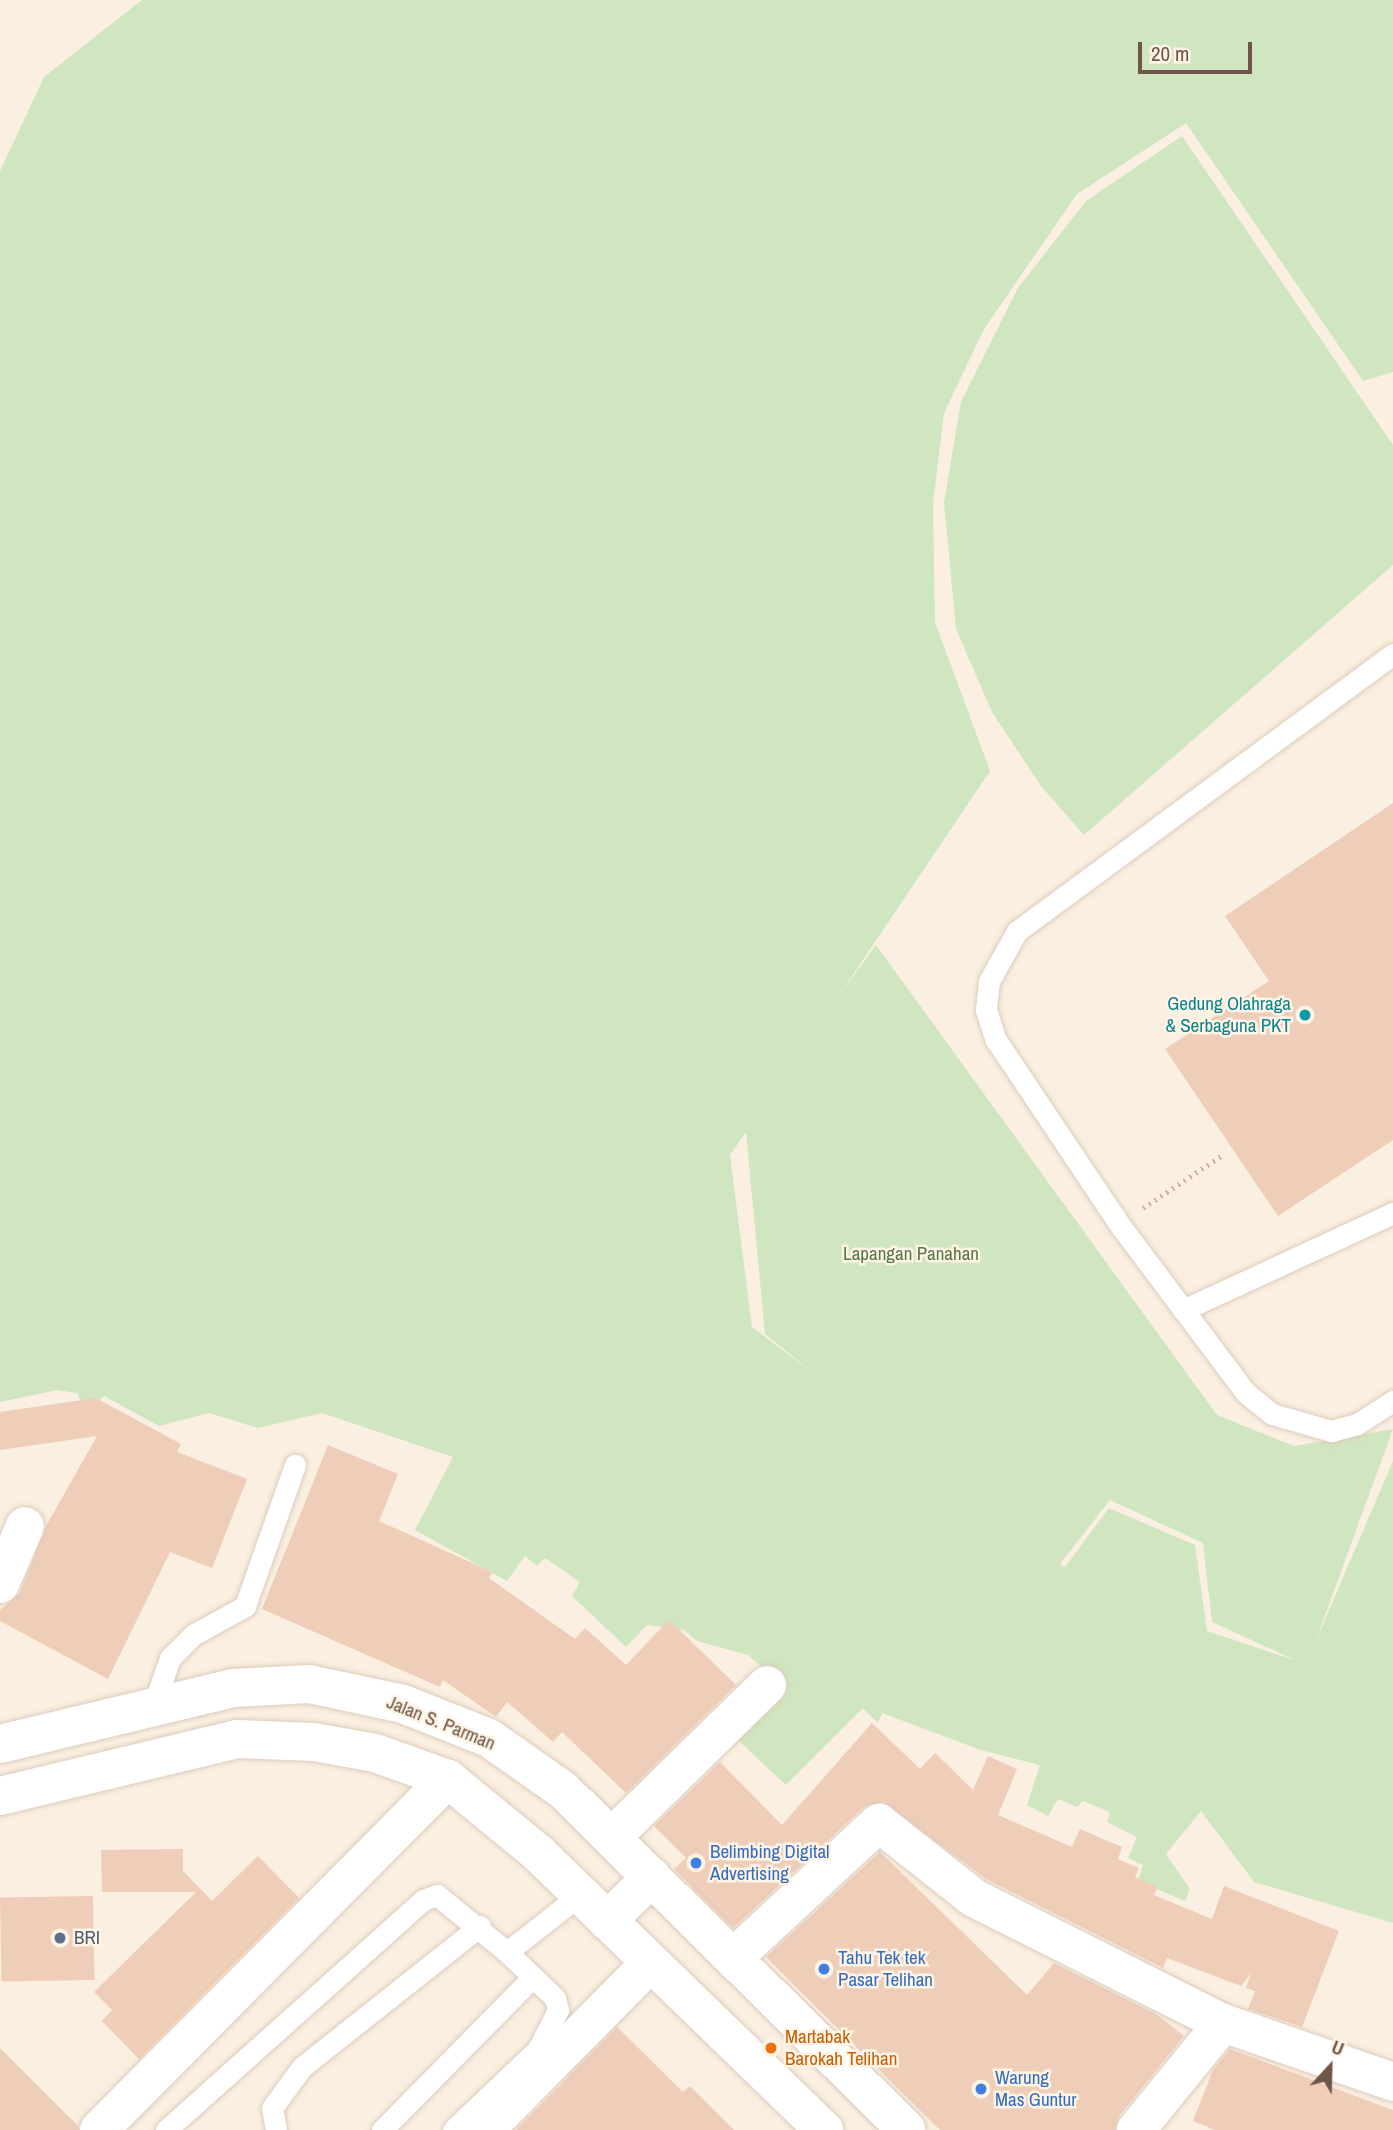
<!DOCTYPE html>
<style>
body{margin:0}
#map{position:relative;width:1393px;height:2130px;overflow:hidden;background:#faefe0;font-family:"Archivo Narrow",sans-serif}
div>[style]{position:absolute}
.green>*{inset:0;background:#d0e6c0}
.building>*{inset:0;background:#eecdb9;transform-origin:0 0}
.path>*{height:4.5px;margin-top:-2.25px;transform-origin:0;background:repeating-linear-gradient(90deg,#d2b09d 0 2px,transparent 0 7px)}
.roads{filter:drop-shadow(0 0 2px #ddcbbd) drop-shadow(0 0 2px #ddcbbd)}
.lane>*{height:21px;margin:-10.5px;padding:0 10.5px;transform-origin:10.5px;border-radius:10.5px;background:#fff}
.street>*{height:38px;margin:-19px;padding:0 19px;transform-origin:19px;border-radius:19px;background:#fff}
.secondary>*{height:38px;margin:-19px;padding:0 19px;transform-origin:19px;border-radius:19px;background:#fff}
.dots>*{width:19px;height:19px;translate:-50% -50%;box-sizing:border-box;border:4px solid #fef4e5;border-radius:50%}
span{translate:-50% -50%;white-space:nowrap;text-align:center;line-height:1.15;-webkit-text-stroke:5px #fef4e5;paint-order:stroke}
.culture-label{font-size:19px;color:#0d838f}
.right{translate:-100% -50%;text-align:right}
.park-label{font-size:19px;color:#567a45}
.street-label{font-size:19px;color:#6f5649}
.shop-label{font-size:19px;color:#366cbe}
.left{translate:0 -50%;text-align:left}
.service-label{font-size:19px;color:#4e5e75}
.food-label{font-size:19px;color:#c56008}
.north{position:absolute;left:1295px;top:2032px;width:70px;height:70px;-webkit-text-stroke:5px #fef4e5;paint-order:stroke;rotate:22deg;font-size:19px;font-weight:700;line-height:28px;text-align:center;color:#6f5649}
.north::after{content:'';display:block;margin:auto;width:24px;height:32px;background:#6f5649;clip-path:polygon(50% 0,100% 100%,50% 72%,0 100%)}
.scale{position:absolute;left:1138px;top:42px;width:114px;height:32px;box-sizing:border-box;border:4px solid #6f5649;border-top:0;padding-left:9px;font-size:21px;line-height:24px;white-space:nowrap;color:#6f5649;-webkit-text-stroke:5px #fef4e5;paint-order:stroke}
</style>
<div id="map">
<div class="green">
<div style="clip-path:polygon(evenodd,142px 0,1393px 0,1393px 372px,1363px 381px,1186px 123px,1077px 194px,984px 329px,944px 413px,933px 504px,935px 622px,990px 771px,838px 997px,876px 945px,1217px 1415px,1294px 1446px,1393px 1429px,1315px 1643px,1393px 1461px,1393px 1923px,1254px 1882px,1201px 1811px,1166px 1854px,1190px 1889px,1185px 1901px,1138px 1881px,1143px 1865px,1128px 1858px,1137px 1837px,1107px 1822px,1110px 1812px,1083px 1801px,1077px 1807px,1058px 1799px,1048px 1816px,1027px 1805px,1040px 1765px,981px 1750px,882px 1713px,878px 1723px,863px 1708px,786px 1785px,727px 1730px,775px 1678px,748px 1655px,697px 1641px,684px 1630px,647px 1625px,626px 1647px,572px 1596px,580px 1582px,545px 1558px,537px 1566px,525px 1556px,507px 1581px,415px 1530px,453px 1457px,322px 1413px,258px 1428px,209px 1413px,159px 1426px,104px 1396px,86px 1414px,77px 1393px,57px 1390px,0 1402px,0 171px,44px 77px,142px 0,746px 1132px,765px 1334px,817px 1376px,752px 1327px,730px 1155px,746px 1132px,142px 0,1110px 1500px,1203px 1543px,1212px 1622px,1297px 1661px,1207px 1631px,1195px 1545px,1109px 1508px,1065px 1567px,1060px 1564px,1110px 1500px)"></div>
<div style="clip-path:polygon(1182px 136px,1393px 445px,1393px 565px,1084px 835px,1041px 786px,992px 712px,956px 629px,944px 502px,961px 402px,1018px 288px,1086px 201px)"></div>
</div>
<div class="building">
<div style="clip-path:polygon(1393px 803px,1393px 1140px,1278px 1216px,1165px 1049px,1269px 981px,1225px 916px)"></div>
<div style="clip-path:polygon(96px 1398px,181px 1444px,177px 1452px,247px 1479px,212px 1568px,170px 1552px,108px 1679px,0 1621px,0 1610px,20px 1593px,46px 1526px,97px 1436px,0 1450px,0 1412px)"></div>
<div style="clip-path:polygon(328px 1445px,398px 1474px,379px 1521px,492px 1572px,489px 1578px,575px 1639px,585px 1628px,626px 1665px,669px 1620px,736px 1685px,626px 1793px,562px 1732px,553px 1742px,507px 1702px,496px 1717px,443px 1680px,440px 1687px,262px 1609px)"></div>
<div style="clip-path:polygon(872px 1723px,920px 1769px,935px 1753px,973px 1790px,988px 1756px,1017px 1769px,998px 1815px,1072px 1847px,1080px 1829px,1122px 1847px,1118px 1859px,1139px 1868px,1135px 1877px,1158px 1887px,1154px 1895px,1212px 1919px,1224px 1886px,1339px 1931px,1302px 2027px,1248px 2009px,1255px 1991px,1246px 1988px,1251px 1973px,1241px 1986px,1167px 1958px,1163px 1968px,986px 1879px,883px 1802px,864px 1807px,733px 1928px,674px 1869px,686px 1858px,654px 1826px,720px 1762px,782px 1825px)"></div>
<div style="clip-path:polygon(183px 1849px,183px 1871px,212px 1901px,258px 1856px,299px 1898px,139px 2059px,102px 2021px,112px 2010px,94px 1992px,196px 1892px,102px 1892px,101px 1850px)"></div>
<div style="clip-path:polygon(880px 1852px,1027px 1995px,1054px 1963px,1156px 2014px,1184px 2036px,1119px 2116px,1115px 2130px,940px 2130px,766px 1957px)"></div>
<div style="left:93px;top:1896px;width:84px;height:93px;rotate:89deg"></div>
<div style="clip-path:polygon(617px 2027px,683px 2092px,690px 2086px,734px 2130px,516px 2130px)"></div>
<div style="clip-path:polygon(0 2048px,78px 2126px,78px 2130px,0 2130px)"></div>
<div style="clip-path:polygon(1230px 2049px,1393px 2110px,1393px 2130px,1215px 2130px,1193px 2121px,1213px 2070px)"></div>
</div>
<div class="path">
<div style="left:1143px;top:1208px;width:94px;rotate:-33.7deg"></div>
</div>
<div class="roads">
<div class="lane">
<div style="left:1393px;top:654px;width:467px;rotate:143.6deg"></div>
<div style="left:1017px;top:931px;width:57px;rotate:119.2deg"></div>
<div style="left:989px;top:981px;width:29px;rotate:96deg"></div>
<div style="left:986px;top:1010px;width:32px;rotate:72deg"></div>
<div style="left:996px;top:1040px;width:221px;rotate:56.2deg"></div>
<div style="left:1119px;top:1224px;width:211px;rotate:53.1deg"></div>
<div style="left:1246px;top:1393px;width:33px;rotate:39deg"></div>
<div style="left:1272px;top:1414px;width:61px;rotate:16.1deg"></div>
<div style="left:1331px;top:1431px;width:27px;rotate:-15deg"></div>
<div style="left:1357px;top:1424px;width:43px;rotate:-32.6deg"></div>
<div style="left:1183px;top:1310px;width:231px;rotate:-24.8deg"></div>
<div style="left:154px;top:1704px;width:49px;rotate:-70.8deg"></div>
<div style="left:170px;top:1658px;width:33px;rotate:-45deg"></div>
<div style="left:193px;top:1635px;width:60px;rotate:-29.1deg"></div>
<div style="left:245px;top:1606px;width:150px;rotate:-70.5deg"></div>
<div style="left:507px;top:1952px;width:94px;rotate:-38.1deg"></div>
<div style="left:166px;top:2130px;width:345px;rotate:-41.8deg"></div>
<div style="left:423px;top:1900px;width:15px;rotate:-20deg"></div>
<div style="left:437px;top:1895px;width:90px;rotate:39.2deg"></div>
<div style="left:507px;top:1952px;width:66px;rotate:43.8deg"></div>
<div style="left:555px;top:1998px;width:12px;rotate:76deg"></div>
<div style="left:558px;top:2010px;width:44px;rotate:117.1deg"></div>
<div style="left:538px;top:2049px;width:117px;rotate:136.4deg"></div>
<div style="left:276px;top:2130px;width:22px;rotate:-100deg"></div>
<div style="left:272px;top:2108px;width:51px;rotate:-53.8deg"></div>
<div style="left:302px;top:2067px;width:227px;rotate:-38.4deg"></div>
<div style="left:382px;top:2130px;width:214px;rotate:-45.4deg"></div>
</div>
<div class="street">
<div style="left:0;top:1584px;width:63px;rotate:-66.7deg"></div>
<div style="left:612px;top:1837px;width:217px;rotate:-44.4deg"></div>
<div style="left:733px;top:1958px;width:199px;rotate:-42.8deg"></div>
<div style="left:879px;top:1823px;width:121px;rotate:38.3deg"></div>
<div style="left:974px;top:1898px;width:279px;rotate:26.7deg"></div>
<div style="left:1223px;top:2023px;width:180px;rotate:19.1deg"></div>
<div style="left:99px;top:2130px;width:495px;rotate:-45.2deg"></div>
<div style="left:485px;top:2130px;width:235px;rotate:-45.3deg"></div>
<div style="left:1136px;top:2130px;width:138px;rotate:-50.9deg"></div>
</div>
<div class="secondary">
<div style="left:0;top:1744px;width:241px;rotate:-13.5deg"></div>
<div style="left:234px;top:1688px;width:75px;rotate:-3.1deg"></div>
<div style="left:309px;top:1684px;width:96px;rotate:12deg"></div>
<div style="left:403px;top:1704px;width:92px;rotate:21.6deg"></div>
<div style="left:489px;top:1738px;width:90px;rotate:35.1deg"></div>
<div style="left:563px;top:1790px;width:483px;rotate:44.7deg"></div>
<div style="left:0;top:1796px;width:244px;rotate:-13.5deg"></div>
<div style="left:237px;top:1739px;width:77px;rotate:2.2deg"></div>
<div style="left:314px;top:1742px;width:62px;rotate:10.2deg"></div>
<div style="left:375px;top:1753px;width:77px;rotate:19.6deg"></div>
<div style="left:448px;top:1779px;width:115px;rotate:39.4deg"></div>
<div style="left:537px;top:1852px;width:400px;rotate:44.1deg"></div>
<div style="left:607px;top:1921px;width:63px;rotate:-44.4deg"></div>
</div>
</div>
<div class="dots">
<div style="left:1305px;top:1015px;background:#0f9aa8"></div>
<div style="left:696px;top:1863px;background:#3f7fe0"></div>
<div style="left:60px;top:1938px;background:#5c6f8a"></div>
<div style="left:824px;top:1969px;background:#3f7fe0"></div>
<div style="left:771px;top:2048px;background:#e8710a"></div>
<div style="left:981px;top:2089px;background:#3f7fe0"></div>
</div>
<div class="culture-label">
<span class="right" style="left:1291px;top:1015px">Gedung Olahraga<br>&amp; Serbaguna PKT</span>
</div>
<div class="park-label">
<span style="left:911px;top:1254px">Lapangan Panahan</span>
</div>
<div class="street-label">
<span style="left:441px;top:1723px;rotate:22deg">Jalan S. Parman</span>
</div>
<div class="shop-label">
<span class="left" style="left:710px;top:1863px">Belimbing Digital<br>Advertising</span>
<span class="left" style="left:838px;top:1969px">Tahu Tek tek<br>Pasar Telihan</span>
<span class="left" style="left:995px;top:2089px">Warung<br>Mas Guntur</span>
</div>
<div class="service-label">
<span class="left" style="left:74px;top:1938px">BRI</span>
</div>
<div class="food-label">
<span class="left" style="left:785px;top:2048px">Martabak<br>Barokah Telihan</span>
</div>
<div class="north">U</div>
<div class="scale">20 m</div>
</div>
